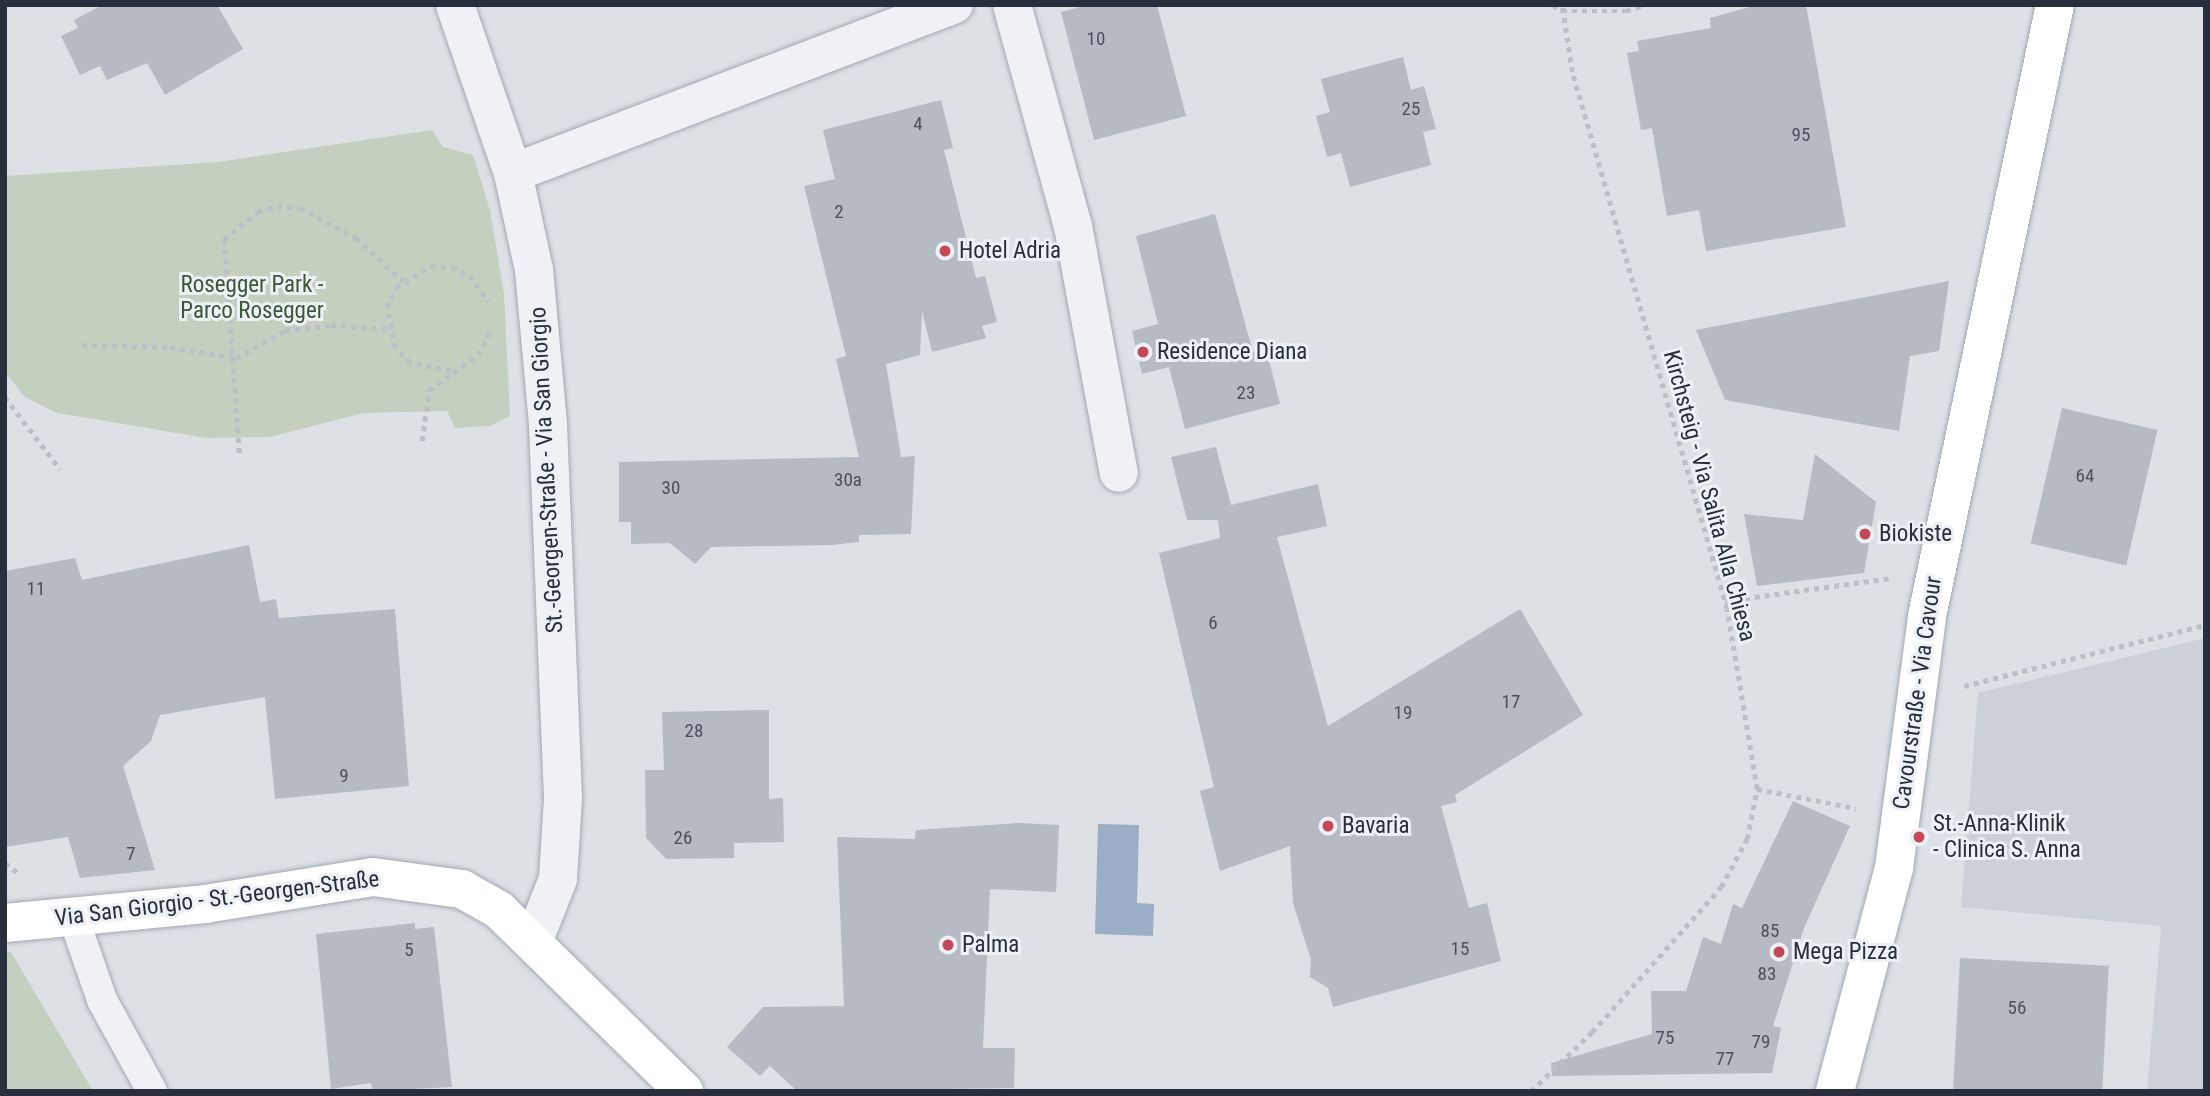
<!DOCTYPE html>
<meta charset="utf-8">
<style>
body{margin:0}
#map{position:relative;width:2210px;height:1096px;overflow:hidden;background:#dde1e6;font-family:"Roboto Condensed",sans-serif}
div>[style]{position:absolute}
.built>*{inset:0;background:#ccd0d8}
.green>*{inset:0;background:#c3d0bf}
.water>*{inset:0;background:#9aaec5}
.building>*{inset:0;background:#b5bac3;transform-origin:0 0}
.path>*{height:4.5px;margin-top:-2.25px;transform-origin:0;background:repeating-linear-gradient(90deg,#bcbfc5 0 5px,transparent 0 10px)}
.roads{filter:drop-shadow(0 0 2px #a3a8b0) drop-shadow(0 0 2px #a3a8b0)}
.lane>*{height:30px;margin:-15px;padding:0 15px;transform-origin:15px;border-radius:15px;background:#f0f1f5}
.street>*{height:38px;margin:-19px;padding:0 19px;transform-origin:19px;border-radius:19px;background:#f0f1f5}
.secondary>*{height:38px;margin:-19px;padding:0 19px;transform-origin:19px;border-radius:19px;background:#fff}
.primary>*{height:38px;margin:-19px;padding:0 19px;transform-origin:19px;border-radius:19px;background:#fff}
.dots>*{width:19px;height:19px;translate:-50% -50%;box-sizing:border-box;border:4px solid #edf0f4;border-radius:50%}
span{translate:-50% -50%;white-space:nowrap;text-align:center;line-height:1.15;-webkit-text-stroke:6px #edf0f4;paint-order:stroke}
.number-label{font-size:19px;color:#4b525e}
.number-label span{-webkit-text-stroke-width:0}
.poi-label{font-size:23px;color:#282f3c}
.left{translate:0 -50%;text-align:left}
.park-label{font-size:23px;color:#3b5736}
.street-label{font-size:23px;color:#282f3c}
.frame{position:absolute;inset:0;border:7px solid #282f3c;pointer-events:none}
</style>
<div id="map">
<div class="built">
<div style="clip-path:polygon(2205px 638px,2205px 1091px,2147px 1091px,2161px 926px,1961px 907px,1978px 693px)"></div>
</div>
<div class="green">
<div style="clip-path:polygon(432px 130px,443px 147px,473px 155px,490px 210px,504px 294px,510px 416px,490px 426px,455px 428px,447px 411px,363px 413px,270px 437px,206px 438px,57px 413px,25px 397px,5px 372px,5px 176px,218px 162px)"></div>
<div style="clip-path:polygon(5px 952px,11px 952px,93px 1091px,5px 1091px)"></div>
</div>
<div class="water">
<div style="clip-path:polygon(1098px 824px,1139px 825px,1137px 903px,1154px 904px,1153px 936px,1095px 934px)"></div>
</div>
<div class="building">
<div style="clip-path:polygon(102px 5px,217px 5px,243px 49px,165px 95px,147px 63px,107px 80px,100px 66px,80px 75px,61px 36px,78px 28px,74px 20px)"></div>
<div style="clip-path:polygon(1088px 5px,1157px 5px,1186px 116px,1094px 140px,1061px 12px)"></div>
<div style="clip-path:polygon(1756px 5px,1806px 5px,1846px 227px,1706px 251px,1699px 210px,1667px 216px,1652px 128px,1641px 130px,1627px 53px,1639px 51px,1637px 41px,1711px 28px,1710px 18px)"></div>
<div style="clip-path:polygon(1403px 57px,1411px 90px,1424px 86px,1436px 129px,1423px 132px,1431px 165px,1350px 187px,1341px 153px,1327px 157px,1316px 116px,1330px 112px,1321px 79px)"></div>
<div style="clip-path:polygon(941px 100px,953px 148px,944px 150px,976px 278px,985px 276px,997px 322px,982px 326px,986px 338px,932px 352px,922px 311px,920px 355px,886px 364px,901px 457px,915px 456px,911px 534px,859px 535px,859px 542px,832px 545px,711px 547px,695px 564px,670px 543px,631px 544px,631px 522px,619px 522px,619px 462px,859px 457px,836px 359px,846px 356px,804px 186px,835px 179px,823px 130px)"></div>
<div style="clip-path:polygon(1215px 214px,1253px 352px,1266px 348px,1280px 404px,1185px 429px,1169px 367px,1142px 374px,1132px 331px,1158px 324px,1136px 236px)"></div>
<div style="clip-path:polygon(1949px 281px,1939px 351px,1910px 356px,1899px 431px,1725px 400px,1696px 330px)"></div>
<div style="left:2062px;top:408px;width:98px;height:139px;rotate:13deg"></div>
<div style="clip-path:polygon(1216px 447px,1231px 505px,1318px 484px,1327px 526px,1277px 537px,1328px 726px,1520px 609px,1583px 715px,1455px 795px,1457px 802px,1441px 806px,1469px 908px,1487px 903px,1501px 961px,1333px 1007px,1328px 988px,1310px 977px,1311px 960px,1293px 903px,1290px 846px,1220px 871px,1200px 791px,1214px 787px,1159px 553px,1220px 538px,1218px 520px,1187px 520px,1171px 457px)"></div>
<div style="clip-path:polygon(1815px 454px,1876px 502px,1864px 573px,1757px 586px,1744px 514px,1803px 520px)"></div>
<div style="clip-path:polygon(249px 545px,260px 602px,276px 599px,279px 618px,395px 609px,409px 786px,275px 799px,265px 697px,160px 715px,151px 741px,123px 766px,155px 870px,80px 878px,68px 837px,5px 847px,5px 571px,75px 558px,82px 580px)"></div>
<div style="clip-path:polygon(769px 710px,769px 799px,783px 798px,784px 842px,734px 843px,734px 858px,666px 859px,646px 838px,645px 770px,664px 770px,662px 712px)"></div>
<div style="clip-path:polygon(1793px 801px,1850px 826px,1804px 928px,1773px 1026px,1781px 1028px,1772px 1073px,1552px 1076px,1551px 1063px,1652px 1034px,1651px 991px,1686px 991px,1703px 937px,1721px 944px,1733px 904px,1742px 908px)"></div>
<div style="clip-path:polygon(1019px 823px,1059px 825px,1056px 892px,990px 889px,983px 1048px,1015px 1048px,1014px 1088px,797px 1091px,770px 1066px,760px 1076px,727px 1047px,763px 1007px,844px 1006px,837px 837px,915px 839px,916px 830px)"></div>
<div style="clip-path:polygon(415px 923px,415px 929px,434px 927px,452px 1087px,373px 1091px,371px 1083px,331px 1089px,316px 934px)"></div>
<div style="left:1960px;top:958px;width:149px;height:133px;rotate:3deg"></div>
</div>
<div class="path">
<div style="left:1553px;top:5px;width:11px;rotate:34deg"></div>
<div style="left:1562px;top:11px;width:64px"></div>
<div style="left:1626px;top:11px;width:19px;rotate:-18deg"></div>
<div style="left:82px;top:345px;width:88px;rotate:1.3deg"></div>
<div style="left:170px;top:347px;width:67px;rotate:9.5deg"></div>
<div style="left:236px;top:358px;width:56px;rotate:-28.9deg"></div>
<div style="left:285px;top:331px;width:46px;rotate:-7.4deg"></div>
<div style="left:331px;top:325px;width:56px;rotate:4.1deg"></div>
<div style="left:451px;top:371px;width:42px;rotate:-169deg"></div>
<div style="left:410px;top:363px;width:21px;rotate:-135deg"></div>
<div style="left:395px;top:348px;width:41px;rotate:-101.3deg"></div>
<div style="left:387px;top:308px;width:22px;rotate:-66deg"></div>
<div style="left:396px;top:288px;width:41px;rotate:-32.2deg"></div>
<div style="left:431px;top:266px;width:21px;rotate:3deg"></div>
<div style="left:452px;top:267px;width:20px;rotate:27deg"></div>
<div style="left:470px;top:276px;width:32px;rotate:54deg"></div>
<div style="left:5px;top:397px;width:91px;rotate:52.6deg"></div>
<div style="left:422px;top:441px;width:51px;rotate:-82.2deg"></div>
<div style="left:429px;top:390px;width:60px;rotate:-35.5deg"></div>
<div style="left:478px;top:355px;width:30px;rotate:-63deg"></div>
<div style="left:239px;top:453px;width:215px;rotate:-94deg"></div>
<div style="left:224px;top:239px;width:43px;rotate:-38.5deg"></div>
<div style="left:258px;top:212px;width:20px;rotate:-18deg"></div>
<div style="left:277px;top:206px;width:23px;rotate:5deg"></div>
<div style="left:300px;top:208px;width:64px;rotate:28.2deg"></div>
<div style="left:356px;top:238px;width:64px;rotate:42.5deg"></div>
<div style="left:1725px;top:601px;width:167px;rotate:-7.9deg"></div>
<div style="left:1964px;top:686px;width:249px;rotate:-14.2deg"></div>
<div style="left:1757px;top:789px;width:101px;rotate:10.9deg"></div>
<div style="left:5px;top:863px;width:20px;rotate:37deg"></div>
<div style="left:1531px;top:1091px;width:85px;rotate:-44deg"></div>
<div style="left:1592px;top:1032px;width:194px;rotate:-48.3deg"></div>
<div style="left:1721px;top:887px;width:55px;rotate:-61.6deg"></div>
<div style="left:1747px;top:839px;width:51px;rotate:-78.7deg"></div>
<div style="left:1757px;top:789px;width:182px;rotate:-99.5deg"></div>
<div style="left:1727px;top:609px;width:559px;rotate:-106.1deg"></div>
<div style="left:1572px;top:72px;width:68px;rotate:-98.5deg"></div>
</div>
<div class="roads">
<div class="lane">
<div style="left:74px;top:919px;width:86px;rotate:70.9deg"></div>
<div style="left:102px;top:1000px;width:104px;rotate:61.2deg"></div>
</div>
<div class="street">
<div style="left:455px;top:5px;width:178px;rotate:71deg"></div>
<div style="left:513px;top:173px;width:99px;rotate:77.8deg"></div>
<div style="left:534px;top:270px;width:156px;rotate:84.8deg"></div>
<div style="left:548px;top:425px;width:374px;rotate:87.7deg"></div>
<div style="left:563px;top:799px;width:80px;rotate:93.6deg"></div>
<div style="left:558px;top:879px;width:68px;rotate:111.6deg"></div>
<div style="left:1012px;top:5px;width:229px;rotate:74.6deg"></div>
<div style="left:1073px;top:226px;width:251px;rotate:79.5deg"></div>
<div style="left:513px;top:173px;width:472px;rotate:-20.9deg"></div>
</div>
<div class="secondary">
<div style="left:1835px;top:1091px;width:231px;rotate:-75.2deg"></div>
<div style="left:1894px;top:868px;width:254px;rotate:-82.5deg"></div>
<div style="left:1927px;top:616px;width:624px;rotate:-78.17deg"></div>
</div>
<div class="primary">
<div style="left:5px;top:923px;width:201px;rotate:-5.4deg"></div>
<div style="left:205px;top:904px;width:170px;rotate:-9.1deg"></div>
<div style="left:373px;top:877px;width:90px;rotate:7.7deg"></div>
<div style="left:462px;top:889px;width:43px;rotate:29.6deg"></div>
<div style="left:499px;top:910px;width:259px;rotate:44.4deg"></div>
</div>
</div>
<div class="dots">
<div style="left:945px;top:251px;background:#c64858"></div>
<div style="left:1143px;top:352px;background:#c64858"></div>
<div style="left:1865px;top:534px;background:#c64858"></div>
<div style="left:1328px;top:826px;background:#c64858"></div>
<div style="left:1919px;top:837px;background:#c64858"></div>
<div style="left:948px;top:945px;background:#c64858"></div>
<div style="left:1779px;top:952px;background:#c64858"></div>
</div>
<div class="number-label">
<span style="left:1096px;top:39px">10</span>
<span style="left:1411px;top:109px">25</span>
<span style="left:918px;top:124px">4</span>
<span style="left:1801px;top:135px">95</span>
<span style="left:839px;top:212px">2</span>
<span style="left:1246px;top:393px">23</span>
<span style="left:2085px;top:476px">64</span>
<span style="left:848px;top:480px">30a</span>
<span style="left:671px;top:488px">30</span>
<span style="left:36px;top:589px">11</span>
<span style="left:1213px;top:623px">6</span>
<span style="left:1511px;top:702px">17</span>
<span style="left:1403px;top:713px">19</span>
<span style="left:694px;top:731px">28</span>
<span style="left:344px;top:776px">9</span>
<span style="left:683px;top:838px">26</span>
<span style="left:131px;top:854px">7</span>
<span style="left:1770px;top:931px">85</span>
<span style="left:1460px;top:949px">15</span>
<span style="left:409px;top:950px">5</span>
<span style="left:1767px;top:974px">83</span>
<span style="left:2017px;top:1008px">56</span>
<span style="left:1665px;top:1038px">75</span>
<span style="left:1761px;top:1042px">79</span>
<span style="left:1725px;top:1059px">77</span>
</div>
<div class="poi-label">
<span class="left" style="left:959px;top:251px">Hotel Adria</span>
<span class="left" style="left:1157px;top:352px">Residence Diana</span>
<span class="left" style="left:1879px;top:534px">Biokiste</span>
<span class="left" style="left:1933px;top:837px">St.-Anna-Klinik<br>- Clinica S. Anna</span>
<span class="left" style="left:1342px;top:826px">Bavaria</span>
<span class="left" style="left:962px;top:945px">Palma</span>
<span class="left" style="left:1793px;top:952px">Mega Pizza</span>
</div>
<div class="park-label">
<span style="left:252px;top:298px">Rosegger Park -<br>Parco Rosegger</span>
</div>
<div class="street-label">
<span style="left:547px;top:470px;rotate:-93deg">St.-Georgen-Straße - Via San Giorgio</span>
<span style="left:1709px;top:496px;rotate:75deg">Kirchsteig - Via Salita Alla Chiesa</span>
<span style="left:1918px;top:693px;rotate:-82deg">Cavourstraße - Via Cavour</span>
<span style="left:217px;top:899px;rotate:-7deg">Via San Giorgio - St.-Georgen-Straße</span>
</div>
<div class="frame"></div>
</div>
